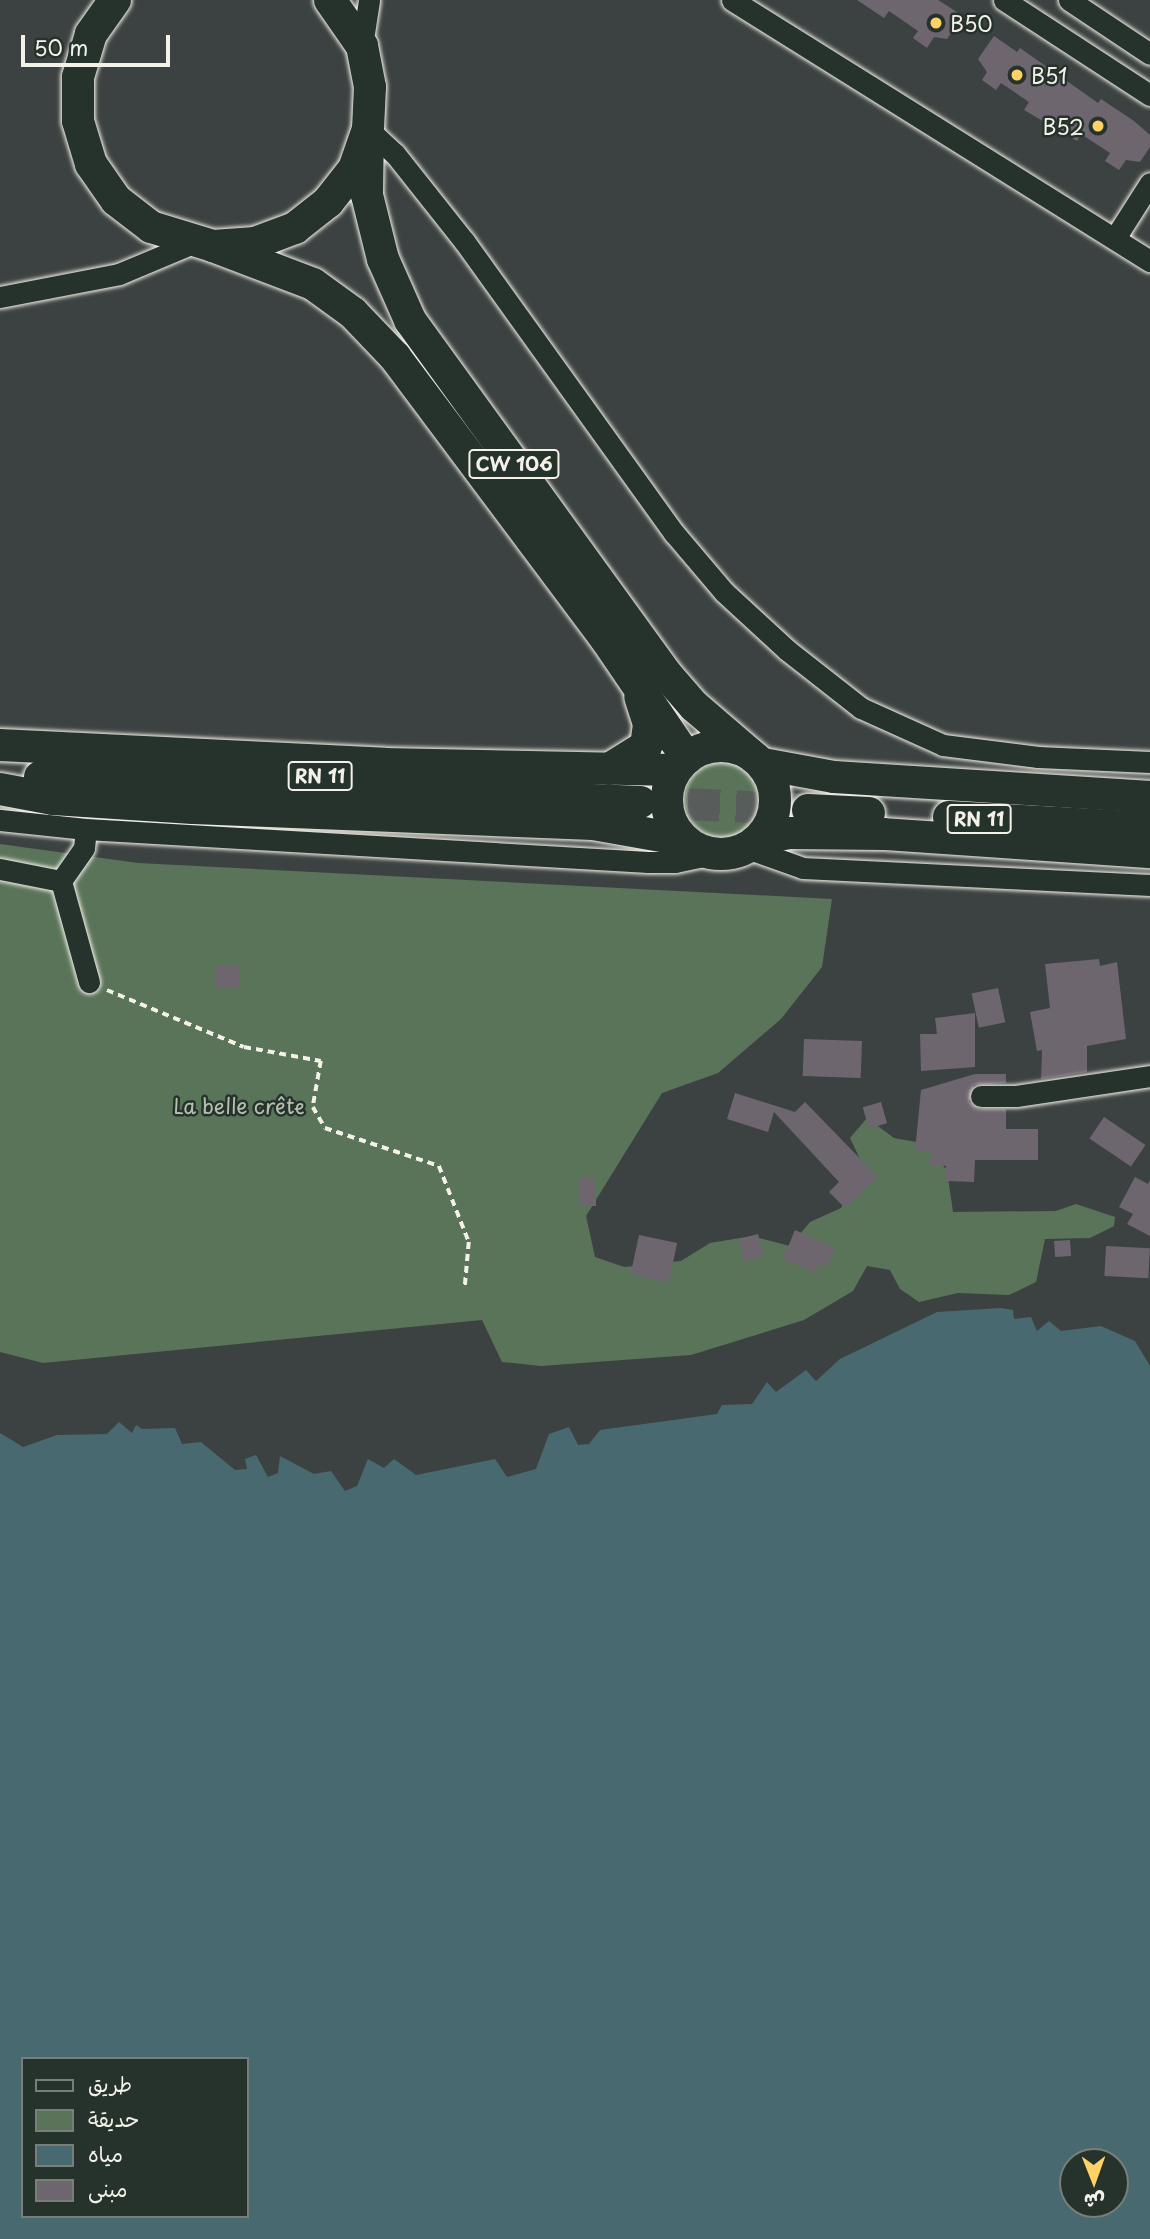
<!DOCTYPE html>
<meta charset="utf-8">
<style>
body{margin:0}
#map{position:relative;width:1150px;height:2239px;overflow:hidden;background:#3c4241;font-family:"Playpen Sans","Playpen Sans Arabic",sans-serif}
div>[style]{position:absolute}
.green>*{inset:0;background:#5a745a}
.round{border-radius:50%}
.water>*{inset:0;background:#496970}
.building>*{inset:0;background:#6e666f;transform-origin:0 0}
.highway-tunnel>*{height:32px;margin-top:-16px;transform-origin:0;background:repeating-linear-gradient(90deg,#585c5a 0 32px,transparent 0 48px)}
.path>*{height:3.5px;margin-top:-1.75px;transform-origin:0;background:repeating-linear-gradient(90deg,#f4f1e8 0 7px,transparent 0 12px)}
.roads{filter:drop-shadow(0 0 2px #f4f1e8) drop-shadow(0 0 2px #f4f1e8)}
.minor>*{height:21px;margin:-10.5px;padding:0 10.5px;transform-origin:10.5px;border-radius:10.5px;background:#26332d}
.highway>*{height:32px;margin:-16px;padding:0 16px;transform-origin:16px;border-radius:16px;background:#26332d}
.highway>.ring{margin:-16px;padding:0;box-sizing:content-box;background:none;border:32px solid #26332d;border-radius:50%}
.dots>*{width:19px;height:19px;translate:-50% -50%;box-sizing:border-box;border:4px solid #26332d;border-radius:50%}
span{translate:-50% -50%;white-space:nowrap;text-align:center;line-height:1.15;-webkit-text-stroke:5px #26332d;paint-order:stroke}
.shield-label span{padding:2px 5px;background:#26332d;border:2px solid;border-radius:5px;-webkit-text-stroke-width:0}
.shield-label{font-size:19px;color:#f4f1e8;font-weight:700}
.poi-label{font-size:21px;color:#f4f1e8}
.left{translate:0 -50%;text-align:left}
.right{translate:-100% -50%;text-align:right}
.park-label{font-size:21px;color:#b6bfaf}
.legend{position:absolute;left:21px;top:2057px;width:228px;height:161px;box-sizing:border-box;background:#26332d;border:2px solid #787f78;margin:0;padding:9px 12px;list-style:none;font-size:21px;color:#f4f1e8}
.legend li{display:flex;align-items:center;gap:14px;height:35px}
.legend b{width:35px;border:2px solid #787f78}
.north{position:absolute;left:1059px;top:2148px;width:70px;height:70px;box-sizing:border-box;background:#26332d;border:2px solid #787f78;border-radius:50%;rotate:179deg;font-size:19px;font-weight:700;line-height:28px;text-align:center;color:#f4f1e8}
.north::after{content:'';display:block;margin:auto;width:24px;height:32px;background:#ffd166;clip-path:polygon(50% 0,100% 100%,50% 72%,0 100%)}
.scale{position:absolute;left:21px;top:35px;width:149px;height:32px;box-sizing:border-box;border:4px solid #f4f1e8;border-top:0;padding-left:9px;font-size:21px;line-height:24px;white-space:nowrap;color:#f4f1e8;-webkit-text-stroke:5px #26332d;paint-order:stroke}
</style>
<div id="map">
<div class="green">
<div class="round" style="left:685px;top:762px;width:76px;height:76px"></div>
<div style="clip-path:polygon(0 844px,138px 863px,832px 899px,822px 967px,781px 1019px,718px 1073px,662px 1093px,586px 1216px,595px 1257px,624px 1267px,681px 1261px,710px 1243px,752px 1236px,790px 1246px,810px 1222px,841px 1208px,857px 1179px,859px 1157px,850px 1138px,867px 1118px,894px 1138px,922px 1143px,947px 1170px,953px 1212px,1056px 1211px,1076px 1204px,1115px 1217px,1114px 1226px,1090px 1238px,1045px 1239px,1036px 1282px,1009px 1295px,958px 1293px,919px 1302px,900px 1289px,890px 1270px,867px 1266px,853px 1291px,804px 1320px,691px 1355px,541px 1366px,502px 1362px,482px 1320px,43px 1363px,0 1352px)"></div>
</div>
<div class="water">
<div style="clip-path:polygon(evenodd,1001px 1308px,1013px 1310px,1014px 1319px,1031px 1317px,1037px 1331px,1049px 1321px,1061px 1331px,1101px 1326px,1135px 1341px,1150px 1366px,1150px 2239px,0 2239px,0 1433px,23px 1447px,57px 1435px,107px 1434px,119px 1422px,132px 1433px,136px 1425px,142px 1429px,175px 1428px,182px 1444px,201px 1442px,235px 1470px,247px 1469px,245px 1459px,256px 1455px,268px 1477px,278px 1473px,280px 1456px,314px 1474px,331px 1471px,345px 1491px,357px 1486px,368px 1459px,384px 1468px,394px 1459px,416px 1475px,495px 1459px,507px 1477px,536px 1469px,549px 1434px,569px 1427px,578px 1445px,589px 1444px,600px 1430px,717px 1414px,722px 1405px,752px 1404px,767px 1382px,776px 1392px,806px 1370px,816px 1381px,840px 1359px,937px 1312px,1001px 1308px,23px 2059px,247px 2059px,247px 2216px,23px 2216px,23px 2059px,1001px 1308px,1073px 2162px,1115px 2162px,1115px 2204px,1073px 2204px,1073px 2162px)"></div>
</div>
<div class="building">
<div style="clip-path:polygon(857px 0,938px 0,963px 16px,947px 39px,934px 37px,927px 48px,913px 38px,918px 31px,889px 11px,884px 18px)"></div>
<div style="clip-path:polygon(994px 36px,1017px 52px,1020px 48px,1098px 103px,1101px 99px,1134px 121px,1150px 135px,1150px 147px,1140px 162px,1126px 160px,1119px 170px,1105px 161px,1110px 153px,1081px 134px,1077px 141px,1024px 110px,1029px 102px,1001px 83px,996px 90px,982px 80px,987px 72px,978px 59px)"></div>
<div style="clip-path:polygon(1099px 959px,1100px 966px,1117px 962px,1126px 1039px,1087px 1046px,1087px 1072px,1041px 1079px,1042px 1050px,1037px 1051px,1030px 1012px,1050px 1008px,1045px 964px)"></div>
<div style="left:216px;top:966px;width:23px;height:22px"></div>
<div style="left:998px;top:988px;width:35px;height:27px;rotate:78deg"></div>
<div style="clip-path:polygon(975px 1013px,975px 1067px,921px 1071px,920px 1034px,937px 1034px,935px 1018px)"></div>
<div style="left:804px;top:1039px;width:58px;height:37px;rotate:2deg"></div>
<div style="clip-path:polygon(975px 1074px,1006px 1074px,1006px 1083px,974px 1085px,969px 1102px,980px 1109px,1006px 1109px,1006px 1129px,1038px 1129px,1038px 1160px,975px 1160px,974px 1182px,945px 1181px,946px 1166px,930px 1165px,931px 1152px,915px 1151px,921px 1090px)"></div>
<div style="clip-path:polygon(735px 1093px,795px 1112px,805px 1102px,878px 1177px,845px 1208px,829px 1192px,839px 1182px,774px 1112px,768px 1132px,727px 1119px)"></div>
<div style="left:881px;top:1102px;width:22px;height:19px;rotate:74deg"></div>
<div style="left:1104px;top:1117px;width:50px;height:26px;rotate:34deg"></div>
<div style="left:580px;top:1177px;width:16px;height:29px"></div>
<div style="clip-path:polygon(1135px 1177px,1148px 1184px,1150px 1180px,1150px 1236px,1127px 1224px,1133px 1214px,1119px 1207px)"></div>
<div style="clip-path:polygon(795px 1230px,835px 1248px,827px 1267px,819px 1263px,815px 1273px,783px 1259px)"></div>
<div style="left:758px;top:1234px;width:23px;height:20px;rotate:75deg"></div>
<div style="left:639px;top:1235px;width:39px;height:40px;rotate:12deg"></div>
<div style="left:1070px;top:1240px;width:16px;height:16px;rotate:86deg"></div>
<div style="left:1106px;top:1246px;width:44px;height:30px;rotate:3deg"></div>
</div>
<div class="highway-tunnel">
<div style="left:640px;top:802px;width:168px;rotate:2.7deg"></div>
</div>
<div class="path">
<div style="left:107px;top:990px;width:148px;rotate:22.6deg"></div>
<div style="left:244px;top:1047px;width:78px;rotate:10.3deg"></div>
<div style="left:321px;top:1061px;width:47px;rotate:99.9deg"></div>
<div style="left:313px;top:1107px;width:24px;rotate:60deg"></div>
<div style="left:325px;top:1128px;width:120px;rotate:18.4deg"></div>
<div style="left:439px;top:1166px;width:82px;rotate:68.5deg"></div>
<div style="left:469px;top:1242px;width:45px;rotate:95.1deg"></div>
</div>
<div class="roads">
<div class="minor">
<div style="left:732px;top:0;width:493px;rotate:32deg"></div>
<div style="left:1004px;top:0;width:174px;rotate:33.1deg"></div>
<div style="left:1069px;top:0;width:97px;rotate:33.7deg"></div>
<div style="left:362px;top:46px;width:47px;rotate:-81.3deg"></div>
<div style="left:368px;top:129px;width:37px;rotate:43deg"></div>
<div style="left:395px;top:154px;width:111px;rotate:51.6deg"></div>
<div style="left:464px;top:241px;width:360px;rotate:54.3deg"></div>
<div style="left:674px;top:533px;width:77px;rotate:49.7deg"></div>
<div style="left:724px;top:592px;width:86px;rotate:42.6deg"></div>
<div style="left:787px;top:650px;width:94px;rotate:38.1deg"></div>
<div style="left:861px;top:708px;width:90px;rotate:24.3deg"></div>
<div style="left:943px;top:745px;width:96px;rotate:7.2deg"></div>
<div style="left:1038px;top:757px;width:112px;rotate:2.6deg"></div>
<div style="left:1115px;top:238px;width:65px;rotate:-57.5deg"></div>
<div style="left:0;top:297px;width:121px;rotate:-10.9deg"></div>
<div style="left:119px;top:274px;width:80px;rotate:-22.7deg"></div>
<div style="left:0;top:820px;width:86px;rotate:6deg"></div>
<div style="left:86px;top:829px;width:563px;rotate:3.36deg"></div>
<div style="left:648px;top:862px;width:27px"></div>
<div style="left:675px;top:862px;width:40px;rotate:-12deg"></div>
<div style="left:747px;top:848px;width:59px;rotate:19.7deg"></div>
<div style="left:803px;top:868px;width:347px;rotate:2.8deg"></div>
<div style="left:0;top:869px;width:62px;rotate:11.1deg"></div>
<div style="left:61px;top:881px;width:105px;rotate:74.5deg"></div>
<div style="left:61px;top:881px;width:40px;rotate:-55.1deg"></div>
<div style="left:84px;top:848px;width:19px;rotate:-84deg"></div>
<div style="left:981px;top:1096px;width:35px"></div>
<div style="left:1016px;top:1096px;width:135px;rotate:-8.5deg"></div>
</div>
<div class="highway">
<div style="left:115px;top:0;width:42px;rotate:125.2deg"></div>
<div style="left:91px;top:34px;width:45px;rotate:106.8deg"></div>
<div style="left:78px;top:77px;width:44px;rotate:90deg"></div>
<div style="left:78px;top:121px;width:45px;rotate:73.2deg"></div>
<div style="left:91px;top:164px;width:44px;rotate:55.2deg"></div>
<div style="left:116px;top:200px;width:44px;rotate:37.6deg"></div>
<div style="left:151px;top:227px;width:65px;rotate:17deg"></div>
<div style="left:213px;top:246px;width:42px;rotate:-4.1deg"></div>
<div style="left:255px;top:243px;width:43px;rotate:-20.6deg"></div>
<div style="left:295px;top:228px;width:42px;rotate:-38.2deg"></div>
<div style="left:328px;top:202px;width:42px;rotate:-51.8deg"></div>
<div style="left:354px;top:169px;width:42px;rotate:-70.7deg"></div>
<div style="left:368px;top:129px;width:42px;rotate:-87.3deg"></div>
<div style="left:370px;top:87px;width:42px;rotate:-101deg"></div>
<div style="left:362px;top:46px;width:56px;rotate:-124.8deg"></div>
<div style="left:368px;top:129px;width:66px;rotate:90.9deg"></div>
<div style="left:367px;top:195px;width:66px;rotate:76deg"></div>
<div style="left:383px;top:259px;width:67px;rotate:66.1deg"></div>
<div style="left:410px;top:320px;width:438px;rotate:54.1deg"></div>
<div style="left:667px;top:675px;width:41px;rotate:48.9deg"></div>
<div style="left:694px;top:706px;width:74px;rotate:40.6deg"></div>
<div style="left:213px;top:246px;width:107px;rotate:20.8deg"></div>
<div style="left:313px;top:284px;width:49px;rotate:35.9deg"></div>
<div style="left:353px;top:313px;width:61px;rotate:46.3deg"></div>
<div style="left:395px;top:357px;width:352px;rotate:53.2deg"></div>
<div style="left:606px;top:639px;width:144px;rotate:55.8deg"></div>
<div style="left:0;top:745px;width:385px;rotate:2.8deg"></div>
<div style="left:385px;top:764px;width:290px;rotate:1.2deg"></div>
<div class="ring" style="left:667px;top:746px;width:76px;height:76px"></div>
<div style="left:763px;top:764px;width:72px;rotate:10.4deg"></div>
<div style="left:834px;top:777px;width:317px;rotate:3.6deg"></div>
<div style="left:609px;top:769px;width:44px;rotate:-31.9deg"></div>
<div style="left:646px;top:746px;width:22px;rotate:-82deg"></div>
<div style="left:649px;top:724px;width:28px;rotate:-108deg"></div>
<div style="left:40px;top:777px;width:601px;rotate:2.39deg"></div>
<div style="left:0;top:789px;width:54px;rotate:10.7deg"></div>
<div style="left:53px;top:799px;width:140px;rotate:3.7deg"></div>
<div style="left:193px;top:808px;width:400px;rotate:2.3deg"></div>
<div style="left:593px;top:824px;width:92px;rotate:10deg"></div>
<div style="left:808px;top:810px;width:61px;rotate:2.8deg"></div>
<div style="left:949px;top:817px;width:201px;rotate:3.1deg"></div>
<div style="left:761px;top:838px;width:28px;rotate:-10deg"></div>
<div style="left:789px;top:833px;width:94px;rotate:0.6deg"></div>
<div style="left:883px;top:834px;width:268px;rotate:3.9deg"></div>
</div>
</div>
<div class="dots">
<div style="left:936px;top:23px;background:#ffd166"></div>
<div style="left:1017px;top:75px;background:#ffd166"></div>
<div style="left:1098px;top:126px;background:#ffd166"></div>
</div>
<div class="shield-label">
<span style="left:514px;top:464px">CW 106</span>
<span style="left:320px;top:776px">RN 11</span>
<span style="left:979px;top:819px">RN 11</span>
</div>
<div class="poi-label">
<span class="left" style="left:950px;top:23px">B50</span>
<span class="left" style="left:1031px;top:75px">B51</span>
<span class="right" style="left:1084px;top:126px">B52</span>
</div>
<div class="park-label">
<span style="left:239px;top:1105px">La belle crête</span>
</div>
<ul class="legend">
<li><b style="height:9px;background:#26332d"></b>طريق</li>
<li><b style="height:19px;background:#5a745a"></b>حديقة</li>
<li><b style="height:19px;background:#496970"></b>مياه</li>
<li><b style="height:19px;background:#6e666f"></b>مبنى</li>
</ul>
<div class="north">ش</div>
<div class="scale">50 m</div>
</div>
